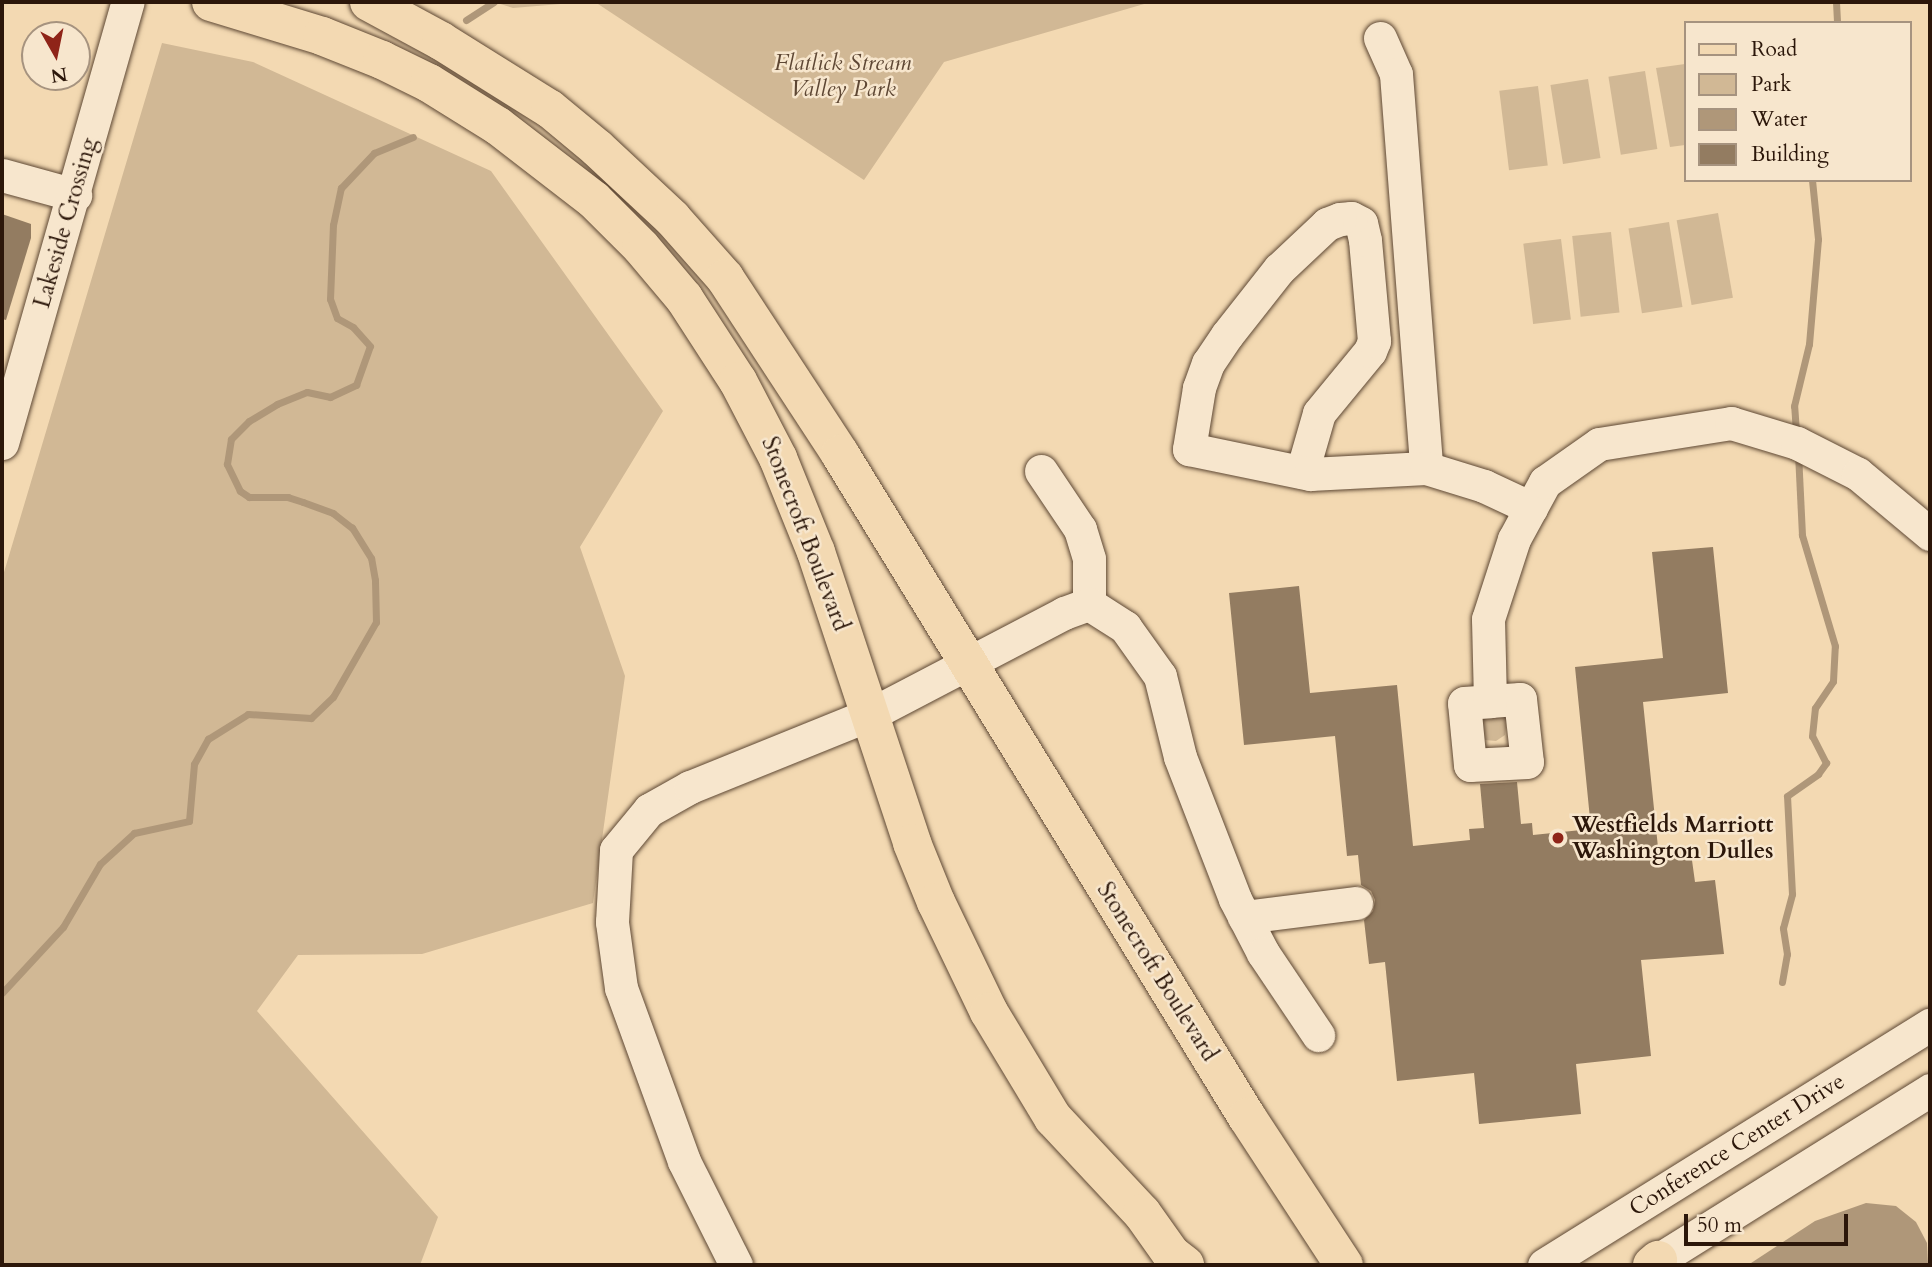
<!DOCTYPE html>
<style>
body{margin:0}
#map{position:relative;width:1932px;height:1267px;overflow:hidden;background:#f3d9b2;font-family:Cardo,serif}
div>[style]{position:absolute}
.green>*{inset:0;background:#d1b895;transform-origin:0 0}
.water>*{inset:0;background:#af9779}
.stream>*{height:7px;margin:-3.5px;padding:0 3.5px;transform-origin:3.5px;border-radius:3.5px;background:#af9779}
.building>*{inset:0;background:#937c61}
.roads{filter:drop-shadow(0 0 2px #5e4834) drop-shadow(0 0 2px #5e4834)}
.minor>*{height:33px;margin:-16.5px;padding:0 16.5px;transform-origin:16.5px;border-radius:16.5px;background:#f7e6cd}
.major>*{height:38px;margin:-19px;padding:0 19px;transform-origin:19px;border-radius:19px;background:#f3d9b2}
.dots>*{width:19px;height:19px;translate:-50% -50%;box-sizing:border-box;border:4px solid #f7e6cd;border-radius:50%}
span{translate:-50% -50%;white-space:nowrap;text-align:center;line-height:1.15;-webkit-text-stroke:5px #f7e6cd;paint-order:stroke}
.park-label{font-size:23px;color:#5e4734;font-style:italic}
.street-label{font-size:23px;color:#2c170a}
.poi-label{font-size:23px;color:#2c170a;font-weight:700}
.left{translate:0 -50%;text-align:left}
.frame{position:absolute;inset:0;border:4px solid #2c170a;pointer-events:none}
.legend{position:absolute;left:1684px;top:21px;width:228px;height:161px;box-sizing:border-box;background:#f7e6cd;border:2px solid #a6937f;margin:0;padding:9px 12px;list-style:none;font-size:21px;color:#2c170a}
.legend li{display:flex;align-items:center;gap:14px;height:35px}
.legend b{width:35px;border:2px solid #a6937f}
.north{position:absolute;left:21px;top:21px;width:70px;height:70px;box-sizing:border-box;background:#f7e6cd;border:2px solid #a6937f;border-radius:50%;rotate:171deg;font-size:19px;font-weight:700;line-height:28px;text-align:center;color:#2c170a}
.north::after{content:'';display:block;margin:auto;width:24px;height:32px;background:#8f2418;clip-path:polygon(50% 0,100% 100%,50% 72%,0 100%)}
.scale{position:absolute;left:1684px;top:1214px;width:164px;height:32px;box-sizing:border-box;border:4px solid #2c170a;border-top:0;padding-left:9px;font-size:21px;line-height:24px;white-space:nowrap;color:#2c170a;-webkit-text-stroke:5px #f7e6cd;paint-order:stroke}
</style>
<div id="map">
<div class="green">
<div style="clip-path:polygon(494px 2px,584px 2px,513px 8px)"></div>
<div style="clip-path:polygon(595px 2px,1151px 2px,944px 62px,864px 180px)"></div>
<div style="clip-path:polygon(162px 43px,253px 62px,491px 171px,663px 411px,580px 547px,625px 676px,593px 903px,422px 954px,298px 955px,257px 1011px,438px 1217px,420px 1265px,2px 1265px,2px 579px)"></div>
<div style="clip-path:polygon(1685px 64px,1685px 145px,1670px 147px,1656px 68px)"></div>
<div style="left:1645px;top:71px;width:79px;height:37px;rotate:81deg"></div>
<div style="left:1588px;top:79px;width:80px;height:38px;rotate:81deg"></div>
<div style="left:1538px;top:86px;width:80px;height:39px;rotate:83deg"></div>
<div style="left:1718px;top:213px;width:86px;height:42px;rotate:80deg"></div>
<div style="left:1669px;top:222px;width:86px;height:41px;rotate:81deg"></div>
<div style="left:1611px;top:232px;width:81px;height:39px;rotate:84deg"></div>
<div style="left:1561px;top:239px;width:81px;height:38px;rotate:83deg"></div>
<div style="clip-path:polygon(1502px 713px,1507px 719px,1505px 735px,1496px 741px,1485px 740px,1480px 736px,1481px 715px)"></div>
</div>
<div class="water">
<div style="clip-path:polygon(1866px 1203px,1896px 1206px,1916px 1222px,1927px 1243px,1928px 1265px,1748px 1265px,1815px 1221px)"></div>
</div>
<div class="stream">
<div style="left:1836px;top:2px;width:21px;rotate:87deg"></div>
<div style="left:466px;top:20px;width:33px;rotate:-33deg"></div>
<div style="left:1796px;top:432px;width:26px;rotate:-94deg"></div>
<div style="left:1794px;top:406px;width:64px;rotate:-76.4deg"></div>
<div style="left:1809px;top:344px;width:105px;rotate:-85.1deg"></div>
<div style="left:1818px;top:239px;width:59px;rotate:-95.8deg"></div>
<div style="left:1782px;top:982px;width:28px;rotate:-80deg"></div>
<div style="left:1787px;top:954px;width:26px;rotate:-99deg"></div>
<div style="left:1783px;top:928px;width:35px;rotate:-75deg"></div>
<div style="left:1792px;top:894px;width:98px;rotate:-92.9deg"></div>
<div style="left:1787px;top:796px;width:38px;rotate:-35deg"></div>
<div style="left:1818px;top:774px;width:14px;rotate:-54deg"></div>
<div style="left:1826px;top:763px;width:30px;rotate:-117deg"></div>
<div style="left:1812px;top:736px;width:28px;rotate:-84deg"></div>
<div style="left:1815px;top:708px;width:32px;rotate:-56deg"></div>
<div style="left:1833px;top:681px;width:35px;rotate:-87deg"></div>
<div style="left:1835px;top:646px;width:116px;rotate:-106.6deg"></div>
<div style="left:1802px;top:535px;width:81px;rotate:-92.8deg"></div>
<div style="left:2px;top:993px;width:90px;rotate:-47.3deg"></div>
<div style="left:63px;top:927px;width:73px;rotate:-59.6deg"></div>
<div style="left:100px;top:864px;width:46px;rotate:-42.4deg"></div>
<div style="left:134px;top:833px;width:56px;rotate:-12.3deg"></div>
<div style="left:189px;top:821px;width:57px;rotate:-85deg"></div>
<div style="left:194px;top:764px;width:29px;rotate:-61deg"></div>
<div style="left:208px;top:739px;width:47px;rotate:-32deg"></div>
<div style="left:248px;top:714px;width:63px;rotate:3.6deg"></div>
<div style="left:311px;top:718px;width:30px;rotate:-44deg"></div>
<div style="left:333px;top:697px;width:86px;rotate:-60.2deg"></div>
<div style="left:376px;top:622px;width:42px;rotate:-91.4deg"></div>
<div style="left:375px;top:580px;width:22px;rotate:-100deg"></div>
<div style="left:371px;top:558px;width:36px;rotate:-122deg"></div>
<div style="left:352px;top:528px;width:24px;rotate:-142deg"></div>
<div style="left:333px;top:513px;width:32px;rotate:-160deg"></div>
<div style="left:303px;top:502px;width:16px;rotate:-162deg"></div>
<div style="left:288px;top:497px;width:39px;rotate:180deg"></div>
<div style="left:249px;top:497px;width:11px;rotate:-146deg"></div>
<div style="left:240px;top:491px;width:30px;rotate:-116deg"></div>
<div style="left:227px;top:464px;width:25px;rotate:-81deg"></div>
<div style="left:231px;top:439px;width:25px;rotate:-45deg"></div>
<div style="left:249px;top:421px;width:33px;rotate:-31deg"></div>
<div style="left:277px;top:404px;width:32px;rotate:-22deg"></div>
<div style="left:307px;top:392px;width:24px;rotate:12deg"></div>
<div style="left:330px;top:397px;width:29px;rotate:-25deg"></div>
<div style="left:356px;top:385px;width:41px;rotate:-70.3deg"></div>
<div style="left:370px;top:346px;width:25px;rotate:-132deg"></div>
<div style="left:353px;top:327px;width:18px;rotate:-151deg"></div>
<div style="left:337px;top:318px;width:20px;rotate:-110deg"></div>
<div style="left:330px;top:299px;width:74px;rotate:-87.7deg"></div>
<div style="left:333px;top:225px;width:38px;rotate:-78deg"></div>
<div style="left:341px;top:188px;width:48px;rotate:-46.7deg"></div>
<div style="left:374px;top:153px;width:42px;rotate:-22.3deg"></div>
</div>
<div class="building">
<div style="clip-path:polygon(2px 214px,31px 224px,31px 238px,6px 320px,2px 319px)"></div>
<div style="clip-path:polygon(1713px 547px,1728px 693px,1643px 702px,1659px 857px,1691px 853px,1695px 882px,1715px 880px,1724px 954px,1641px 960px,1651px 1056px,1576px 1064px,1581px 1114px,1479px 1124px,1474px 1073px,1397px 1081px,1385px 962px,1369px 964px,1364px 920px,1373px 911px,1375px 900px,1371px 891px,1361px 885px,1358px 855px,1347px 856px,1335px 736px,1244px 745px,1229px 593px,1299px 586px,1310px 693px,1397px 685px,1413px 846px,1470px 840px,1469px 829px,1484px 828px,1480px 784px,1517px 782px,1521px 824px,1532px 823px,1533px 835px,1591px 829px,1575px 667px,1663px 658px,1652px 552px)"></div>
</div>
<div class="roads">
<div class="minor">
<div style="left:1380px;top:38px;width:39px;rotate:66deg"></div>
<div style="left:1396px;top:74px;width:395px;rotate:85.6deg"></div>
<div style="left:2px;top:175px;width:76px;rotate:15.3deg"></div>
<div style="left:2px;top:443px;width:459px;rotate:-74.1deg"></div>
<div style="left:1041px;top:471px;width:70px;rotate:56.1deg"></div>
<div style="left:1080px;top:529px;width:31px;rotate:73deg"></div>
<div style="left:1089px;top:559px;width:45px;rotate:90deg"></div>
<div style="left:1302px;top:472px;width:61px;rotate:-73.9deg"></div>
<div style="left:1319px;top:413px;width:80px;rotate:-50.6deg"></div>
<div style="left:1370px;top:351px;width:11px;rotate:-68deg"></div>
<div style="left:1374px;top:341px;width:101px;rotate:-95.1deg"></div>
<div style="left:1365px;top:240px;width:17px;rotate:-103deg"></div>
<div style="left:1361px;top:223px;width:11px;rotate:-153deg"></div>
<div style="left:1351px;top:218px;width:11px;rotate:175deg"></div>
<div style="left:1340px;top:219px;width:14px;rotate:159deg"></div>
<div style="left:1327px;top:224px;width:66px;rotate:136.8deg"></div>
<div style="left:1279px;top:269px;width:84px;rotate:128.2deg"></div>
<div style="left:1227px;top:335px;width:34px;rotate:124deg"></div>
<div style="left:1208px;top:363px;width:27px;rotate:110deg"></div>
<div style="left:1199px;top:388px;width:62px;rotate:99.3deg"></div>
<div style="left:1189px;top:449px;width:124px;rotate:11.7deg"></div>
<div style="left:1310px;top:474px;width:116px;rotate:-3deg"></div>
<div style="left:1426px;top:468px;width:61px;rotate:17.2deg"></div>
<div style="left:1484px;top:486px;width:52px;rotate:25.1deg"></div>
<div style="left:1490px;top:701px;width:30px;rotate:-4deg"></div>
<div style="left:1520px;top:699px;width:63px;rotate:83.7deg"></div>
<div style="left:1527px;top:762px;width:57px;rotate:177deg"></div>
<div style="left:1470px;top:765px;width:62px;rotate:-95.5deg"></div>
<div style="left:1464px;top:703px;width:26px;rotate:-4deg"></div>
<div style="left:1490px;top:701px;width:82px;rotate:-91.4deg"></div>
<div style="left:1488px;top:619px;width:84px;rotate:-72deg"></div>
<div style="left:1514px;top:539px;width:65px;rotate:-61.5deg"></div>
<div style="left:1545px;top:482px;width:66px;rotate:-35.1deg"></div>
<div style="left:1599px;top:444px;width:134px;rotate:-9deg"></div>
<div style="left:1731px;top:423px;width:69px;rotate:16.9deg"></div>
<div style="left:1797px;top:443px;width:68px;rotate:26.9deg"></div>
<div style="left:1858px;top:474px;width:94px;rotate:39.8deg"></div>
<div style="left:1244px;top:917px;width:113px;rotate:-7.1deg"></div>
<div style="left:736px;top:1265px;width:116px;rotate:-116.6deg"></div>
<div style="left:684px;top:1161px;width:184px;rotate:-110deg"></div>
<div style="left:621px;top:988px;width:67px;rotate:-97.8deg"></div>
<div style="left:612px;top:922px;width:72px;rotate:-86.8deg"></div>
<div style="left:616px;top:850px;width:52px;rotate:-50.5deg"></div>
<div style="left:649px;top:810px;width:47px;rotate:-29.3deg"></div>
<div style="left:690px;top:787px;width:195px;rotate:-22deg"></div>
<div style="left:871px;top:714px;width:218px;rotate:-27.6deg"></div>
<div style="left:1064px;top:613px;width:27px;rotate:-20deg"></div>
<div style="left:1089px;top:604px;width:43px;rotate:32.6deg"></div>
<div style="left:1125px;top:627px;width:60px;rotate:54.5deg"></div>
<div style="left:1160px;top:676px;width:83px;rotate:76.1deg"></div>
<div style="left:1180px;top:757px;width:152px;rotate:68.8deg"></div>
<div style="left:1235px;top:899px;width:61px;rotate:62.6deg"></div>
<div style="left:1263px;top:953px;width:99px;rotate:56.1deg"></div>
<div style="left:1544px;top:1265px;width:455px;rotate:-31.9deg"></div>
<div style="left:1650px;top:1265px;width:330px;rotate:-32deg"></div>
</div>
<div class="major">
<div style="left:211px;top:2px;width:116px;rotate:17deg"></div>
<div style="left:322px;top:36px;width:65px;rotate:21.8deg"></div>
<div style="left:382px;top:60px;width:52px;rotate:26.1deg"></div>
<div style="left:429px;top:83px;width:81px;rotate:31.9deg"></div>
<div style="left:498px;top:126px;width:121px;rotate:37.6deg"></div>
<div style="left:594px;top:200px;width:66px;rotate:45deg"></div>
<div style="left:641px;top:247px;width:67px;rotate:49.9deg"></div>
<div style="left:684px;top:298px;width:99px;rotate:57deg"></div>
<div style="left:738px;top:381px;width:87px;rotate:62.5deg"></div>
<div style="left:778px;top:458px;width:101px;rotate:68deg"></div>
<div style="left:816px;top:552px;width:306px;rotate:71.7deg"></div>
<div style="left:912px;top:843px;width:64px;rotate:67.9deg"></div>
<div style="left:936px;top:902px;width:122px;rotate:64.3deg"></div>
<div style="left:989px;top:1012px;width:124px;rotate:58.9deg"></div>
<div style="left:1053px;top:1118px;width:130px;rotate:46.9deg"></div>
<div style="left:1142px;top:1213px;width:50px;rotate:54.7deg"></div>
<div style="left:1171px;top:1254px;width:18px;rotate:38deg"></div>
<div style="left:369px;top:2px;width:82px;rotate:28.4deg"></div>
<div style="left:441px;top:41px;width:128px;rotate:32deg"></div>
<div style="left:550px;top:109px;width:61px;rotate:39.7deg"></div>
<div style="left:597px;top:148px;width:103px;rotate:43deg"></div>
<div style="left:672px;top:218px;width:80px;rotate:48.5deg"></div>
<div style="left:725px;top:278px;width:210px;rotate:56.8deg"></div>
<div style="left:840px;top:454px;width:778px;rotate:58.46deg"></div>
<div style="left:1247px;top:1117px;width:177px;rotate:56.8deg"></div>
<div style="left:1652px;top:1265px;width:8px;rotate:-40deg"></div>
</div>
</div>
<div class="dots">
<div style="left:1558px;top:838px;background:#8f2418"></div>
</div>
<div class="park-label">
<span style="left:843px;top:76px">Flatlick Stream<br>Valley Park</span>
</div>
<div class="street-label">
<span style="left:66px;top:223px;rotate:-74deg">Lakeside Crossing</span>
<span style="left:805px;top:534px;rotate:69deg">Stonecroft Boulevard</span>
<span style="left:1157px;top:972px;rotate:58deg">Stonecroft Boulevard</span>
<span style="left:1737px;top:1145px;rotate:-32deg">Conference Center Drive</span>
</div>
<div class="poi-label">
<span class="left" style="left:1572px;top:838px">Westfields Marriott<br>Washington Dulles</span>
</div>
<div class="frame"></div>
<ul class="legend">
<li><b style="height:9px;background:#f3d9b2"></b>Road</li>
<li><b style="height:19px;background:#d1b895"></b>Park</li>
<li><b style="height:19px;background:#af9779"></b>Water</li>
<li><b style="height:19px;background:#937c61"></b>Building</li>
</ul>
<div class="north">N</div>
<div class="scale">50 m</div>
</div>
